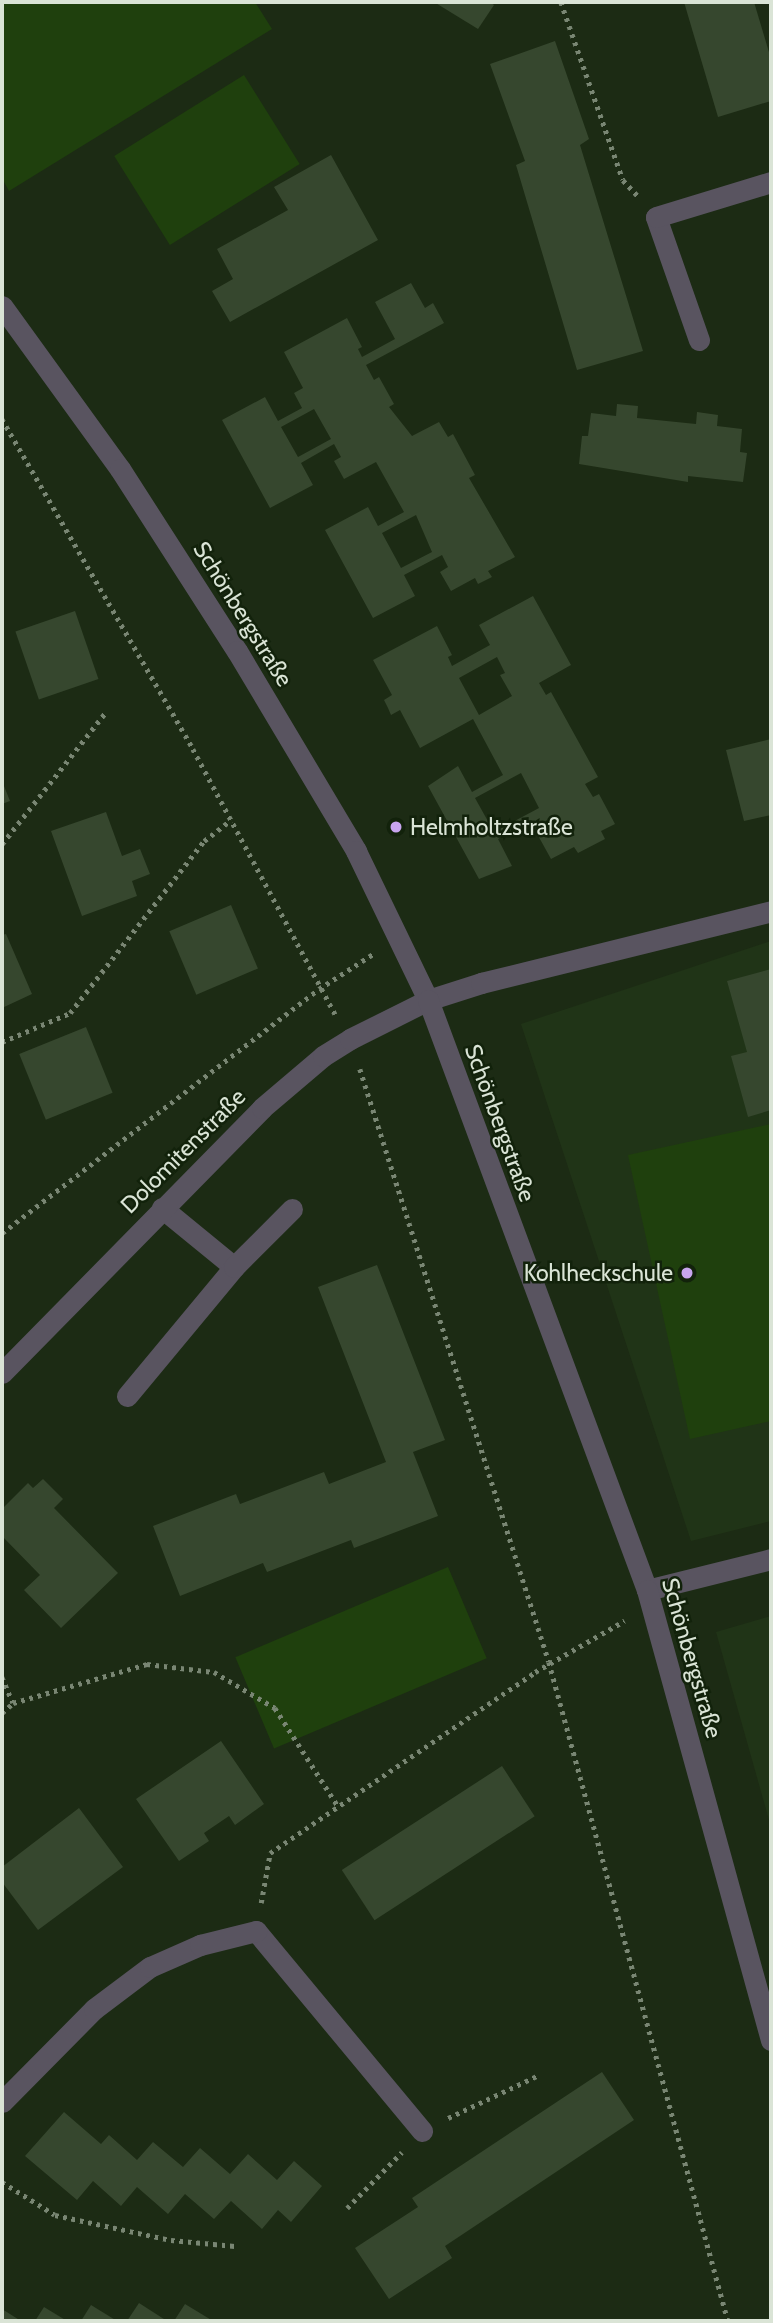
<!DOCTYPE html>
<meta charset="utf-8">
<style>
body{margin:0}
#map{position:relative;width:773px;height:2323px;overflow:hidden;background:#1c2b14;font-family:Cabin,sans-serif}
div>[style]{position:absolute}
.built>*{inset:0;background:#203417}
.green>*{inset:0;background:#1f400d;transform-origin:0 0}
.building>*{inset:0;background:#36472e;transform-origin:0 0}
.path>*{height:4.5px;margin-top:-2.25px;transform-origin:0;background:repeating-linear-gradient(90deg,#798673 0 3.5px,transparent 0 8.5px)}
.service>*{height:21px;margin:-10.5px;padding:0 10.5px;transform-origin:10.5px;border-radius:10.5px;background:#595460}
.minor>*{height:21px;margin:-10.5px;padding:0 10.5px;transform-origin:10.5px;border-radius:10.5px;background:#595460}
.tertiary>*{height:21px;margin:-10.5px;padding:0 10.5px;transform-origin:10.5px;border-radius:10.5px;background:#595460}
.dots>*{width:19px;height:19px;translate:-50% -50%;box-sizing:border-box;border:4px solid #12220b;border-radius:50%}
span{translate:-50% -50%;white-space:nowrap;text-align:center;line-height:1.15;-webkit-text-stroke:5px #12220b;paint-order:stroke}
.street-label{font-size:23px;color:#dae4d6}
.poi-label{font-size:23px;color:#dae4d6}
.left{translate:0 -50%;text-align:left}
.right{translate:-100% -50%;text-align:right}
.frame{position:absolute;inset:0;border:4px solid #dae4d6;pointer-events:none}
</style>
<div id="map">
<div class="built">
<div style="clip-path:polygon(771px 941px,771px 1521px,691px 1541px,521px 1024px)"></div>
<div style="clip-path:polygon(771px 1616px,771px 1827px,716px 1632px)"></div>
</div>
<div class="green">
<div style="clip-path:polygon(2px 2px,255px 2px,272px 29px,9px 191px,2px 178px)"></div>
<div style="left:244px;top:75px;width:105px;height:153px;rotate:58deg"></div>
<div style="clip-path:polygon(771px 1124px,771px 1421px,690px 1439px,628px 1155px)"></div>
<div style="left:448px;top:1567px;width:99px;height:231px;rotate:67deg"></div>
</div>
<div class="building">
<div style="clip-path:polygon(434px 2px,490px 2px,494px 5px,478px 29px)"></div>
<div style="clip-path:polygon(684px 2px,754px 2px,771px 59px,771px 101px,718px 117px)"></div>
<div style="clip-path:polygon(555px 41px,589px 139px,580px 145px,643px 351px,577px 370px,516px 165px,525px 161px,490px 64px)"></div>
<div style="clip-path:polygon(331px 155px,378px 240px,230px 322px,212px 291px,233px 279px,217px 249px,288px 210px,274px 187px)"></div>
<div style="clip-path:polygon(evenodd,411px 283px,425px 308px,433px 303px,444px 323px,366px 365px,374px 380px,379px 377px,394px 404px,389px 407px,412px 436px,439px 422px,448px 437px,453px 434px,475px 475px,469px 478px,515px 557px,488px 571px,492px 577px,478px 584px,475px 578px,451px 591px,440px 572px,448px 567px,442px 555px,404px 575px,415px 596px,373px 618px,325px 530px,368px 507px,378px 526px,404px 512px,376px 462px,344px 479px,334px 461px,341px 457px,334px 444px,301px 463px,313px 485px,270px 508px,222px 420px,265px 397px,278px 421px,302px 408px,294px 393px,303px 388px,284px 352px,347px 318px,362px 347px,358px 349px,362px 357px,395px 339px,375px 302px,411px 283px,314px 409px,331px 439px,298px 457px,281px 427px,314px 409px,411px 283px,416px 515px,432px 552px,401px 568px,382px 533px,416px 515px)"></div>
<div style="clip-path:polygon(617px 404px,638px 406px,637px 418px,696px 424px,697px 412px,718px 415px,717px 426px,742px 429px,740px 452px,747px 453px,743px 482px,688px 476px,688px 482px,579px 464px,582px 436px,588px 436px,591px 413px,616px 416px)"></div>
<div style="clip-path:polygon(evenodd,533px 596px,571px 665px,539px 683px,546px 695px,551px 692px,598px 777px,585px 784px,593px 797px,599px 794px,615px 824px,601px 831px,605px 839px,578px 853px,574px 847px,551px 859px,530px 821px,498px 839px,512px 866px,479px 879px,428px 786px,458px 766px,472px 792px,503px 775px,473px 719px,420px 748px,400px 710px,391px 715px,388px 708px,384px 700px,392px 695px,373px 660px,437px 626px,452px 655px,448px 657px,452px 666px,490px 645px,479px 625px,533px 596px,497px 657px,505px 673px,500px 675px,512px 696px,479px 715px,459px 678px,497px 657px,533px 596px,521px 773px,539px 808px,494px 832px,475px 798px,521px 773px)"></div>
<div style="left:75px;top:611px;width:72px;height:63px;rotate:71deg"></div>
<div style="clip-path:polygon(771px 739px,771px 815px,744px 821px,726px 750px)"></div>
<div style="clip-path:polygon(2px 781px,10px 801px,2px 804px)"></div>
<div style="clip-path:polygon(106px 812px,122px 856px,140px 849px,150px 874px,132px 881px,137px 896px,82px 916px,51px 831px)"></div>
<div style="left:231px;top:905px;width:69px;height:67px;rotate:67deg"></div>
<div style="clip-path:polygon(6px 934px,32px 994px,2px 1008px,2px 935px)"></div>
<div style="clip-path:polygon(771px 969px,771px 1110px,748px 1117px,731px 1056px,747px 1052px,727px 981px)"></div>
<div style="left:86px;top:1027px;width:71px;height:72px;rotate:68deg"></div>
<div style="clip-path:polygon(377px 1265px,445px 1440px,413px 1452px,438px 1516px,354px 1548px,351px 1540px,267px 1572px,263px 1563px,180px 1596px,153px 1526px,236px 1494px,240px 1504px,324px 1472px,329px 1484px,386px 1462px,318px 1287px)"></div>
<div style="clip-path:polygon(43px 1479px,63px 1499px,54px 1508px,118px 1573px,61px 1628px,24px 1590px,40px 1575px,2px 1536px,2px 1509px,28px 1483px,33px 1488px)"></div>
<div style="clip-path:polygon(221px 1741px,264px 1804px,235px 1825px,229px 1816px,204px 1833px,209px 1841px,179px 1861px,136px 1799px)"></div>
<div style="left:502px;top:1766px;width:60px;height:191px;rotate:57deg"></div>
<div style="clip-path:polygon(79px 1808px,123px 1867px,38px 1930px,2px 1882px,2px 1867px)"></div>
<div style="clip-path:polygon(602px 2072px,634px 2120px,445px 2246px,452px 2258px,389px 2299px,355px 2248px,418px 2207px,412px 2198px)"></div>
<div style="clip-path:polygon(64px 2112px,101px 2144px,109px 2135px,137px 2160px,153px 2142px,183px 2167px,200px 2148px,230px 2174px,248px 2154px,277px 2180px,294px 2161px,322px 2186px,291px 2222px,278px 2210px,262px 2229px,231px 2201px,214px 2219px,185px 2194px,168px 2214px,137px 2187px,121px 2206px,93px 2181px,77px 2200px,25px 2156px)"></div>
<div style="clip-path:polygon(139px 2303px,167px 2321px,127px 2321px)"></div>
<div style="clip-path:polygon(185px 2304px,213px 2321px,174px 2321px)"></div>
<div style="clip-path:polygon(91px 2305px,117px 2321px,81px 2321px)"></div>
<div style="clip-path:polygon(44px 2307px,67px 2321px,35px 2321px)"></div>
<div style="clip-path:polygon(2px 2309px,21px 2321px,2px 2321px)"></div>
</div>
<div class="path">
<div style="left:561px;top:2px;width:188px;rotate:70.8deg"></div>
<div style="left:623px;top:180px;width:21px;rotate:47deg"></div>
<div style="left:2px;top:419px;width:381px;rotate:59.9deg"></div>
<div style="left:193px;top:749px;width:301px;rotate:61.8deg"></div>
<div style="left:2px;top:844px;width:167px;rotate:-51.8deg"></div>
<div style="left:2px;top:1042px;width:74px;rotate:-23.1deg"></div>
<div style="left:70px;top:1013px;width:218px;rotate:-52.1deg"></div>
<div style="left:204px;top:841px;width:34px;rotate:-38deg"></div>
<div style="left:360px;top:1069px;width:622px;rotate:72.32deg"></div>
<div style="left:549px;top:1662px;width:683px;rotate:74.8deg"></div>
<div style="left:2px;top:1233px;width:400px;rotate:-37.6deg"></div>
<div style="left:319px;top:989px;width:64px;rotate:-32.9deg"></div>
<div style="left:2px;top:1677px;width:28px;rotate:67deg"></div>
<div style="left:13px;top:1703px;width:140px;rotate:-16.2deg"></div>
<div style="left:147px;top:1664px;width:67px;rotate:6.8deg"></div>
<div style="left:214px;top:1672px;width:71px;rotate:30.5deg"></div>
<div style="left:275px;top:1708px;width:117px;rotate:57.3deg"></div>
<div style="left:2px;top:1713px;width:15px;rotate:-42deg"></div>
<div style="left:261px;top:1903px;width:51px;rotate:-79.8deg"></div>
<div style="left:270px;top:1853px;width:321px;rotate:-34.3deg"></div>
<div style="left:535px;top:1672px;width:103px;rotate:-29.8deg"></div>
<div style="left:448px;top:2118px;width:101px;rotate:-25.3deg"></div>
<div style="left:2px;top:2182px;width:62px;rotate:31.9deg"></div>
<div style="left:55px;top:2215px;width:119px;rotate:12.2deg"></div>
<div style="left:171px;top:2240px;width:64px;rotate:5.4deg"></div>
<div style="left:347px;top:2208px;width:78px;rotate:-45.5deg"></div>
</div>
<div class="service">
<div style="left:699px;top:340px;width:130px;rotate:-109.3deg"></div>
<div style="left:656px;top:217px;width:120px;rotate:-16.9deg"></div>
<div style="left:162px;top:1208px;width:93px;rotate:39.3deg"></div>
<div style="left:127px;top:1396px;width:168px;rotate:-50.3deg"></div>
<div style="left:234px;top:1267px;width:82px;rotate:-45deg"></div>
<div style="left:256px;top:1931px;width:260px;rotate:50.3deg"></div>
</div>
<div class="minor">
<div style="left:2px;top:1373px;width:371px;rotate:-45.5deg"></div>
<div style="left:262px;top:1108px;width:80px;rotate:-40.4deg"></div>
<div style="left:323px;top:1056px;width:32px;rotate:-32deg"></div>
<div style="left:350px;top:1039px;width:87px;rotate:-26.6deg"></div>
<div style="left:428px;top:1000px;width:56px;rotate:-17.8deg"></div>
<div style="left:481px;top:983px;width:299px;rotate:-13.9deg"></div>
<div style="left:647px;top:1590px;width:128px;rotate:-14deg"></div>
<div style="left:2px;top:2102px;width:131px;rotate:-45.3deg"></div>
<div style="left:94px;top:2009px;width:70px;rotate:-36.9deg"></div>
<div style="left:150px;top:1967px;width:55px;rotate:-23.7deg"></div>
<div style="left:200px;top:1945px;width:58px;rotate:-14deg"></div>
</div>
<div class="tertiary">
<div style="left:2px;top:306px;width:201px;rotate:54.1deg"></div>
<div style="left:120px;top:469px;width:216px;rotate:57.3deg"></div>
<div style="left:237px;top:651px;width:233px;rotate:59.2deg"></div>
<div style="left:356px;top:851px;width:165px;rotate:64.2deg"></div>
<div style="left:428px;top:1000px;width:629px;rotate:69.64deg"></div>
<div style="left:647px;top:1590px;width:467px;rotate:74.6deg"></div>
</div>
<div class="dots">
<div style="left:396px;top:827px;background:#c8a5ee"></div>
<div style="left:687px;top:1273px;background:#c8a5ee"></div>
</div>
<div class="street-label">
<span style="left:243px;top:614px;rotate:58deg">Schönbergstraße</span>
<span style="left:500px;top:1123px;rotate:70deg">Schönbergstraße</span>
<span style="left:183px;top:1151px;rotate:-45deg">Dolomitenstraße</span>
<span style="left:692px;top:1658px;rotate:74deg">Schönbergstraße</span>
</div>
<div class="poi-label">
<span class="left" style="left:410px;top:827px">Helmholtzstraße</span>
<span class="right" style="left:673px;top:1273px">Kohlheckschule</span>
</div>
<div class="frame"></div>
</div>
